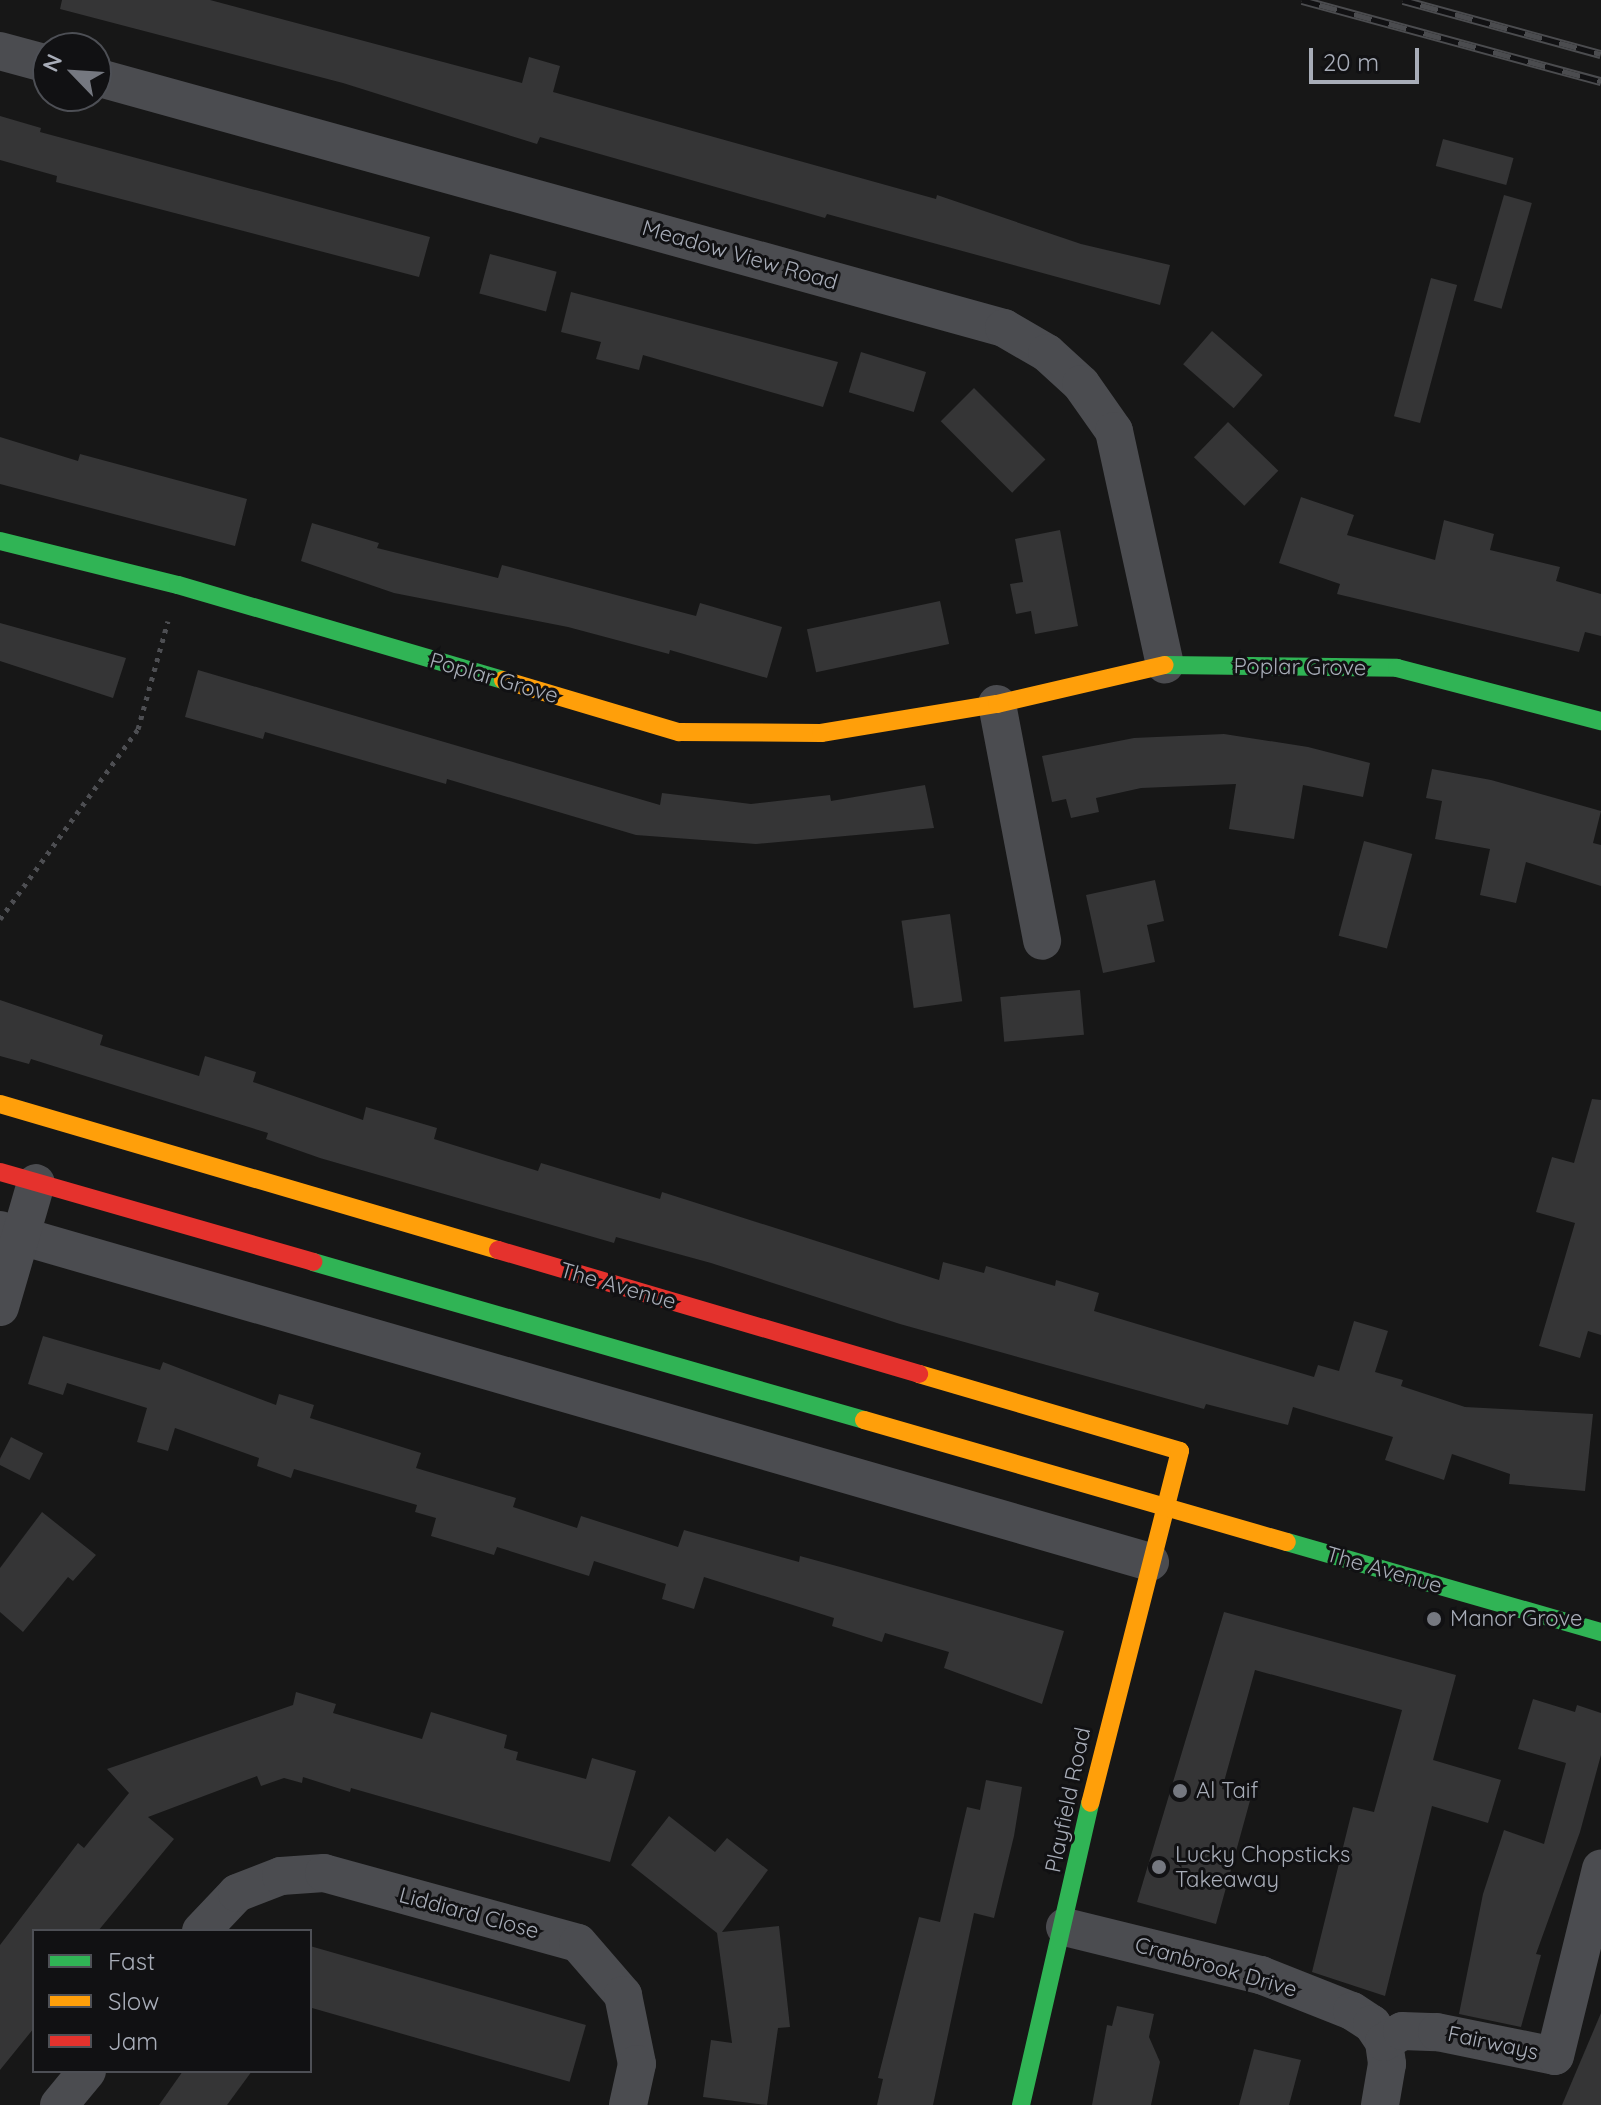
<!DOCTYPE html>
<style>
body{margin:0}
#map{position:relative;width:1601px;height:2105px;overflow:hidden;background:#171717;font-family:Quicksand,sans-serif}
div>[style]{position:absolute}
.building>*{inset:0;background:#353536;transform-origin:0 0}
.path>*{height:5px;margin-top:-2.5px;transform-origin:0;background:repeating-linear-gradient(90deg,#4d4e52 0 4px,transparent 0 10px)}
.street>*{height:38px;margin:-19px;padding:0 19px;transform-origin:19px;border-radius:19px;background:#4b4c50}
.fast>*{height:18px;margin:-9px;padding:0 9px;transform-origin:9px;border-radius:9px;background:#30b455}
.slow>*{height:18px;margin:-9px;padding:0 9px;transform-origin:9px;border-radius:9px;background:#ff9f0a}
.jam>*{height:18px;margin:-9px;padding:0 9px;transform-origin:9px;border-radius:9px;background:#e5322d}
.rail>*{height:9px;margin-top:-4.5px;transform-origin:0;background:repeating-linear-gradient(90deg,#111113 0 18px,#4b4c4f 0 36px);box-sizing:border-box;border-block:2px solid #4b4c4f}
.dots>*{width:22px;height:22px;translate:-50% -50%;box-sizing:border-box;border:4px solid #111113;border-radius:50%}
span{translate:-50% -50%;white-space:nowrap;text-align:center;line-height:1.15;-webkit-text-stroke:6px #111113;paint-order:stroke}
.street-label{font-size:22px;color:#a8adb8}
.poi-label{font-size:22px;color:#a8adb8}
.left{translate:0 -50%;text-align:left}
.legend{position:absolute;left:32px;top:1929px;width:280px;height:144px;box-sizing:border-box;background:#111113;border:2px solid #4d4f55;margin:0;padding:10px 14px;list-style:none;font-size:24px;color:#a8adb8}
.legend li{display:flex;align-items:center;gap:16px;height:40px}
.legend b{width:40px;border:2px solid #4d4f55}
.north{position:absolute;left:32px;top:32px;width:80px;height:80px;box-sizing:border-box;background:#111113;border:2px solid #4d4f55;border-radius:50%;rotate:295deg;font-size:22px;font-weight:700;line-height:32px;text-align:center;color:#a8adb8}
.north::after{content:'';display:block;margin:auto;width:28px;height:36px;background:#757880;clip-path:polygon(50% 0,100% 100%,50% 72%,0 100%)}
.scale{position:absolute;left:1309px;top:48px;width:110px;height:36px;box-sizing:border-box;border:4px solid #a8adb8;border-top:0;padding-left:10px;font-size:24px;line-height:28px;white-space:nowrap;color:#a8adb8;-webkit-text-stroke:6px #111113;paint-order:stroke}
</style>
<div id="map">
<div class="building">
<div style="clip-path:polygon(62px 0,210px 0,522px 83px,529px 57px,560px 66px,553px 92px,936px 199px,937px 195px,1081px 244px,1170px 265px,1160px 305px,827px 214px,825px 218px,540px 137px,537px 144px,343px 83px,60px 9px)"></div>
<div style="clip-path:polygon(0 116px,41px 128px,40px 132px,430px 237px,419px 277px,56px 182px,57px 176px,0 160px)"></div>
<div style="left:1443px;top:139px;width:73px;height:28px;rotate:15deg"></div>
<div style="left:1504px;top:195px;width:29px;height:110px;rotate:16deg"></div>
<div style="left:490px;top:254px;width:69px;height:41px;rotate:15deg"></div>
<div style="left:1431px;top:278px;width:27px;height:143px;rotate:15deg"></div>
<div style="clip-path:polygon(571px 292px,838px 362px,823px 407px,643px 355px,639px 370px,596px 359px,601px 342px,561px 332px)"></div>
<div style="left:1212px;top:331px;width:67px;height:44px;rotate:41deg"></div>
<div style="left:861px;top:352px;width:68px;height:42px;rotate:17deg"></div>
<div style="left:974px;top:388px;width:101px;height:47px;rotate:45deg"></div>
<div style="left:1228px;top:422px;width:70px;height:49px;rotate:44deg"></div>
<div style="clip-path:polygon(0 437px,78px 461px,80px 454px,247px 499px,235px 546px,0 484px)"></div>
<div style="clip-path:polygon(1301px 497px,1354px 515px,1347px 535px,1435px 560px,1444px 520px,1494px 534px,1490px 550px,1560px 567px,1556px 581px,1601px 594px,1601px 636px,1585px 632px,1579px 652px,1337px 594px,1340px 584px,1279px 563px)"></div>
<div style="clip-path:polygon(312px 523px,379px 543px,377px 548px,498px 578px,502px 565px,696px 616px,700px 603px,782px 627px,767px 678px,670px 650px,669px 654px,568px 627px,394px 593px,301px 561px)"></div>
<div style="clip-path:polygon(1060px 530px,1078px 626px,1035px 634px,1031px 611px,1016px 614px,1010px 584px,1023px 582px,1015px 539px)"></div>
<div style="left:940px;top:601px;width:44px;height:136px;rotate:78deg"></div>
<div style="clip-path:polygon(0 623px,126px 658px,113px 698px,0 661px)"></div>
<div style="clip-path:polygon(198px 670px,660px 805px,662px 793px,751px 804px,830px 795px,831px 801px,925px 785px,934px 828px,756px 844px,636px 835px,447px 779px,446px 784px,265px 732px,263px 739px,185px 717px)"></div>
<div style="clip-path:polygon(1224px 734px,1308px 747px,1370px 763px,1363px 797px,1303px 785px,1294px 839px,1229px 829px,1236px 784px,1141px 788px,1096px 798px,1099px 812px,1071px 818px,1066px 799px,1052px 802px,1042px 756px,1134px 738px)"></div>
<div style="clip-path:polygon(1432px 769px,1491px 780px,1601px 811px,1593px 843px,1601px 845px,1601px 886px,1526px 862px,1516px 903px,1480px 895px,1490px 849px,1435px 839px,1442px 801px,1426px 798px)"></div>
<div style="left:1364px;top:841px;width:50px;height:98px;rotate:15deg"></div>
<div style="clip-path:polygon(1155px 880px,1164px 921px,1147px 925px,1155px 962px,1103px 973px,1086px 895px)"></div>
<div style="left:950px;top:914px;width:88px;height:49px;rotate:82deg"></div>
<div style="left:1080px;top:990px;width:45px;height:80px;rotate:85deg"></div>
<div style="clip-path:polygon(0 1000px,103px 1035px,100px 1045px,199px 1076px,205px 1056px,256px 1072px,253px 1082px,363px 1120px,366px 1107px,437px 1128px,434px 1139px,538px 1171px,541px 1163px,660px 1199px,662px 1192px,939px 1280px,943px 1262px,984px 1273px,986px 1266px,1055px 1286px,1056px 1280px,1099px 1293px,1094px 1311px,1314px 1377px,1318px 1365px,1339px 1371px,1354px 1321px,1388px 1331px,1375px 1372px,1403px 1380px,1401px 1386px,1465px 1407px,1593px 1414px,1585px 1491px,1509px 1484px,1510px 1474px,1452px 1454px,1444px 1480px,1385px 1460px,1393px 1437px,1293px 1407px,1288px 1425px,1206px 1404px,1204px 1409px,900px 1324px,711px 1263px,616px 1237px,614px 1243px,320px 1158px,266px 1139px,268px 1133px,31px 1059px,29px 1064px,0 1056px)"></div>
<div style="clip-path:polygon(1592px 1099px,1601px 1100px,1601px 1335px,1588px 1331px,1580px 1358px,1539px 1346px,1575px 1223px,1536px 1212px,1552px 1157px,1574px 1163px)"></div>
<div style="clip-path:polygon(43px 1336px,160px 1370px,163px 1362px,276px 1405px,279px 1394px,314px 1405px,310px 1418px,421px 1453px,416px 1468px,516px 1498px,513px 1507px,577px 1528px,581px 1516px,678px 1547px,684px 1530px,799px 1562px,800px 1556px,844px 1568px,1064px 1631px,1042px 1704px,944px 1668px,949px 1652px,885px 1633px,882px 1642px,832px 1626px,834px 1618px,704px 1577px,694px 1609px,662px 1599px,666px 1584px,594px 1561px,589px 1576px,497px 1547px,494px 1555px,431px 1536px,436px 1518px,415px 1512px,417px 1505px,294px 1469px,291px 1478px,257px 1466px,259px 1458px,175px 1428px,168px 1451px,137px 1442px,147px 1408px,67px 1383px,63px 1395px,28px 1384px)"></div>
<div style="left:11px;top:1437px;width:36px;height:30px;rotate:27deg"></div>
<div style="clip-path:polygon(42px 1512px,96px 1555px,73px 1581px,68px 1577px,23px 1632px,0 1612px,0 1568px)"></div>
<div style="clip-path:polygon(1224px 1612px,1456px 1675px,1433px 1760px,1501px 1780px,1488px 1823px,1432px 1806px,1385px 1996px,1312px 1972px,1353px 1807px,1374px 1812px,1402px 1710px,1255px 1670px,1222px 1789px,1251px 1797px,1216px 1924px,1137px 1902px)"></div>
<div style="clip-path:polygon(296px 1692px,336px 1704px,333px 1713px,422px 1739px,431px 1712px,507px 1735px,504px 1748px,518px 1752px,516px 1760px,586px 1779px,592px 1758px,636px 1771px,610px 1862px,351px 1788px,350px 1792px,303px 1777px,302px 1783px,284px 1778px,261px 1786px,257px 1776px,148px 1817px,174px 1839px,98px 1931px,34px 1931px,34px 2028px,0 2070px,0 1945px,78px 1843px,84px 1848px,129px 1793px,107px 1769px,293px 1705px)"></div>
<div style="clip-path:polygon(1533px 1699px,1575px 1712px,1577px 1705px,1601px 1713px,1601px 1755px,1580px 1832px,1536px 1954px,1541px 1955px,1521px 2027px,1459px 2014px,1483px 1894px,1504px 1830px,1544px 1844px,1566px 1763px,1518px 1749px)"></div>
<div style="clip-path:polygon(986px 1780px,1022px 1787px,1014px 1836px,994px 1918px,974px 1913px,933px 2105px,877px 2105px,883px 2079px,878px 2078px,919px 1917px,940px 1922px,967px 1807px,980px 1810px)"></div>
<div style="clip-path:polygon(669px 1816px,715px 1852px,727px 1838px,768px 1870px,722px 1932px,779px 1926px,790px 2027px,778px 2028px,767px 2105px,703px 2097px,711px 2040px,732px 2043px,717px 1933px,631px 1865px)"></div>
<div style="left:310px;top:1946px;width:287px;height:59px;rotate:16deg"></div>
<div style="clip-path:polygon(1117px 2006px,1154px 2014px,1149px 2037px,1160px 2062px,1151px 2105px,1092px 2105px,1107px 2025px,1112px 2026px)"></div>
<div style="clip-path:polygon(1601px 2013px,1601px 2105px,1562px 2105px)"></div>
<div style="clip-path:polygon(1254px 2049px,1301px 2060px,1289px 2105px,1239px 2105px)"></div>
<div style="clip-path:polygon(183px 2071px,252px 2071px,227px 2105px,159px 2105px)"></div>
</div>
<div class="path">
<div style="left:0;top:919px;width:235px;rotate:-54deg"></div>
<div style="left:138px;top:729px;width:112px;rotate:-74.5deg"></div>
</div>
<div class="street">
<div style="left:0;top:51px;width:50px;rotate:15.2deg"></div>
<div style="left:96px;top:77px;width:942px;rotate:15.45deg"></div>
<div style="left:1004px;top:328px;width:50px;rotate:30.2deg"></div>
<div style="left:1047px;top:353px;width:46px;rotate:42.4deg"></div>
<div style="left:1081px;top:384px;width:57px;rotate:54.9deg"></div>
<div style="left:1114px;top:431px;width:239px;rotate:77.7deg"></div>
<div style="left:997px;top:704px;width:241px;rotate:79.2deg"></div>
<div style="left:0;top:1230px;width:1197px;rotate:16.1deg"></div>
<div style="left:0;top:1307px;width:129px;rotate:-73.8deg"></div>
<div style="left:1065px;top:1927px;width:202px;rotate:13.8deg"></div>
<div style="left:1261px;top:1975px;width:98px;rotate:21.6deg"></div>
<div style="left:1352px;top:2011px;width:24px;rotate:33deg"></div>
<div style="left:1372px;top:2024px;width:22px;rotate:56deg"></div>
<div style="left:1384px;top:2042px;width:22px;rotate:82deg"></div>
<div style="left:1387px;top:2064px;width:42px;rotate:99.7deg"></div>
<div style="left:201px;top:1931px;width:52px;rotate:-46.5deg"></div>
<div style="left:237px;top:1893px;width:47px;rotate:-21.1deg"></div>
<div style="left:281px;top:1876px;width:43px;rotate:-4deg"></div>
<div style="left:324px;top:1873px;width:263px;rotate:15.4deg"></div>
<div style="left:578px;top:1943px;width:69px;rotate:49.1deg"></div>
<div style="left:623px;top:1995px;width:70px;rotate:78.5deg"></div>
<div style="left:637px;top:2064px;width:42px;rotate:102.4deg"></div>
<div style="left:1384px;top:2042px;width:21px;rotate:-31deg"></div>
<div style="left:1402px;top:2031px;width:35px;rotate:2deg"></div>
<div style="left:1437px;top:2032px;width:120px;rotate:11.5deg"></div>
<div style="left:1555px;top:2056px;width:193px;rotate:-76.2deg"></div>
<div style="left:59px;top:2105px;width:44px;rotate:-50.5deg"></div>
</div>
<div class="fast">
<div style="left:0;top:541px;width:183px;rotate:13.9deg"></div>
<div style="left:178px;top:585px;width:339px;rotate:16.3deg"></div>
<div style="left:1165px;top:665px;width:232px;rotate:0.7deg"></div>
<div style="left:1397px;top:668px;width:211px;rotate:14.6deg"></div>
<div style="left:313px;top:1262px;width:573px;rotate:16deg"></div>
<div style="left:1287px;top:1542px;width:327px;rotate:16deg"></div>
<div style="left:1021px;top:2105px;width:310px;rotate:-77.1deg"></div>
</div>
<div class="slow">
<div style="left:503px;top:680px;width:184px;rotate:16.5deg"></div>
<div style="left:679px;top:732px;width:142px;rotate:0.4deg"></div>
<div style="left:821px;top:733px;width:178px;rotate:-9.4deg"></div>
<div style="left:997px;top:704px;width:172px;rotate:-13.1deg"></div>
<div style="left:0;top:1104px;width:519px;rotate:16.34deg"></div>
<div style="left:919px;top:1374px;width:272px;rotate:16.4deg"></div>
<div style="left:1180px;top:1451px;width:363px;rotate:104.3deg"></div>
<div style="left:864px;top:1420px;width:440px;rotate:16.1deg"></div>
</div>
<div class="jam">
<div style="left:0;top:1172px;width:326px;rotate:16deg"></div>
<div style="left:498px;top:1250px;width:439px;rotate:16.4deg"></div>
</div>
<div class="rail">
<div style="left:1302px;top:0;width:310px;rotate:15.2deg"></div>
<div style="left:1403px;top:0;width:205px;rotate:15.3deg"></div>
</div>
<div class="dots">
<div style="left:1434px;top:1619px;background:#757880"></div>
<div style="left:1180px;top:1791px;background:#757880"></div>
<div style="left:1159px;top:1867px;background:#757880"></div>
</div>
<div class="street-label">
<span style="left:740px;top:255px;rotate:16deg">Meadow View Road</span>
<span style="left:1300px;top:667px;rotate:1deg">Poplar Grove</span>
<span style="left:494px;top:678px;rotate:16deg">Poplar Grove</span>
<span style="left:618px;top:1286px;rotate:16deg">The Avenue</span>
<span style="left:1384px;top:1570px;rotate:16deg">The Avenue</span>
<span style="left:1068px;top:1800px;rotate:-78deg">Playfield Road</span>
<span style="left:469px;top:1913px;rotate:15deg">Liddiard Close</span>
<span style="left:1216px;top:1967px;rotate:16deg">Cranbrook Drive</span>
<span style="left:1493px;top:2043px;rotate:12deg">Fairways</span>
</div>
<div class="poi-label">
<span class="left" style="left:1450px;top:1619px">Manor Grove</span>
<span class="left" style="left:1196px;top:1791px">Al Taif</span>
<span class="left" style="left:1175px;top:1867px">Lucky Chopsticks<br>Takeaway</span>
</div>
<ul class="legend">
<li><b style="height:10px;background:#30b455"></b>Fast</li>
<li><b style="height:10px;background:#ff9f0a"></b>Slow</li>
<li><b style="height:10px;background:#e5322d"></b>Jam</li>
</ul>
<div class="north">N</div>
<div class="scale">20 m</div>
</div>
